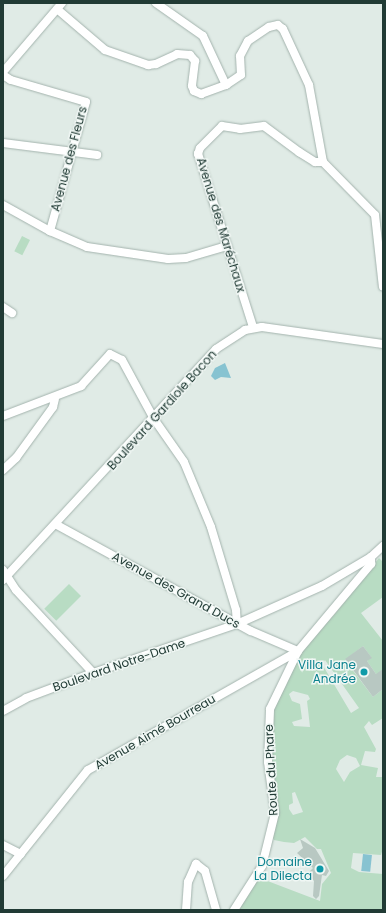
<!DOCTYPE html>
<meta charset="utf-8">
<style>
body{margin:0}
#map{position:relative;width:386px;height:913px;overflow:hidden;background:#e0ebe6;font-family:Poppins,sans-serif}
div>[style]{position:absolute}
.green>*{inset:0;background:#b8dcc3;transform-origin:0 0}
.water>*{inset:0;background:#87c3d1;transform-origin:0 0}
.building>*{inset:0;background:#b8c8c2}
.roads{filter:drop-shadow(0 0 1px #a3b3ad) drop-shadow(0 0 1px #a3b3ad)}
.minor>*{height:8px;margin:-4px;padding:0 4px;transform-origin:4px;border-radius:4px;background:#fff}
.dots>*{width:11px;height:11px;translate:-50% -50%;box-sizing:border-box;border:2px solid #f0f7f4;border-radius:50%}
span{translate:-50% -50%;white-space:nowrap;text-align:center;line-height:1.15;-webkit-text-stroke:3px #f0f7f4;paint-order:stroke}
.street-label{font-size:12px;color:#213b35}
.culture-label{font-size:12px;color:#0d838f}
.right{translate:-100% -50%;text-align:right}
.frame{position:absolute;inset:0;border:4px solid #213b35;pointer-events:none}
</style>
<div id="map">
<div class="green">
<div style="left:22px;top:236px;width:9px;height:17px;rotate:27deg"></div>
<div style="clip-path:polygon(evenodd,379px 558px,383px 562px,383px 597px,361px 613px,383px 641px,383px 673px,376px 674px,367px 661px,371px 657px,363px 646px,345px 660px,373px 697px,383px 689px,383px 718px,372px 725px,369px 721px,364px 727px,376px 749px,375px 752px,365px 751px,361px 765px,378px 768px,376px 777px,383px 777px,383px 848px,381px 855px,353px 853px,351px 868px,359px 872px,383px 874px,383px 910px,238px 910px,257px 877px,320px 901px,322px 884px,331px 873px,321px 849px,317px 849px,305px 837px,294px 843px,284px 842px,274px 840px,271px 834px,275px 813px,268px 721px,298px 651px,334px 615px,379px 558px,325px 660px,359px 708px,351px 713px,322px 664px,325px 660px,379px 558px,293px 691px,308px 695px,310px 699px,307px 701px,310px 727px,294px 726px,292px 722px,302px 719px,300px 704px,292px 701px,289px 694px,293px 691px,379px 558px,347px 755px,356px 758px,360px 766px,350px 772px,344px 782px,336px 769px,340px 760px,347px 755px,379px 558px,295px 792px,303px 812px,293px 815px,289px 809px,289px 805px,293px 803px,292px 793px,295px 792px)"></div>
<div style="left:69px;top:584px;width:17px;height:35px;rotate:45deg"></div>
</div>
<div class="water">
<div style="clip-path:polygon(225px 363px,231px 378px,221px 377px,215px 380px,211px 376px,215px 368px)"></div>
<div style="left:363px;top:854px;width:9px;height:17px;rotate:6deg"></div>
</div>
<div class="building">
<div style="clip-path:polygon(363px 646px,372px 658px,367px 661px,376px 674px,383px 669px,383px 689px,373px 697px,345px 659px)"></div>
<div style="clip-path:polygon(300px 839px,315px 848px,329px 871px,326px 876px,322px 875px,319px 896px,316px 899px,313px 896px,314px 881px,308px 873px,313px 868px,297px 853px,303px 848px)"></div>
</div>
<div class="roads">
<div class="minor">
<div style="left:156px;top:3px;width:57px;rotate:35.1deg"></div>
<div style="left:203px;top:36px;width:54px;rotate:64.9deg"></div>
<div style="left:226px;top:85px;width:18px;rotate:-34deg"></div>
<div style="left:241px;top:75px;width:19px;rotate:-93deg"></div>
<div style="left:240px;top:56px;width:17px;rotate:-62deg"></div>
<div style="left:248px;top:41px;width:25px;rotate:-34deg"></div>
<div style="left:269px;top:27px;width:9px;rotate:-13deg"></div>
<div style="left:278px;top:25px;width:6px;rotate:39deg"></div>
<div style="left:283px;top:29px;width:62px;rotate:65.1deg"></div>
<div style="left:309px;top:85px;width:78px;rotate:79.7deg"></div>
<div style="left:323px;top:162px;width:74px;rotate:45.5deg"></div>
<div style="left:375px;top:215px;width:72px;rotate:83.7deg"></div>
<div style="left:57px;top:9px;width:63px;rotate:40.5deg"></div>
<div style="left:105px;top:50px;width:46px;rotate:19.2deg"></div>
<div style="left:148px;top:65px;width:8px;rotate:-7deg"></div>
<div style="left:156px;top:64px;width:23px;rotate:-25deg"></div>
<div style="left:177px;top:54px;width:13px;rotate:4deg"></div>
<div style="left:190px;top:55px;width:8px;rotate:50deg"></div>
<div style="left:195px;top:61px;width:25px;rotate:97deg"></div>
<div style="left:192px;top:86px;width:5px;rotate:68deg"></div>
<div style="left:194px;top:91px;width:8px;rotate:23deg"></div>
<div style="left:201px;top:94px;width:27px;rotate:-20deg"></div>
<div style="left:3px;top:72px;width:91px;rotate:-49.5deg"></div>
<div style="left:3px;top:75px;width:9px;rotate:32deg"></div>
<div style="left:11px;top:80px;width:78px;rotate:16.3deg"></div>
<div style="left:86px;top:102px;width:134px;rotate:105.6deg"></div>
<div style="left:3px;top:143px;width:95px;rotate:7.3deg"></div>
<div style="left:3px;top:205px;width:54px;rotate:29deg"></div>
<div style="left:50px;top:231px;width:40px;rotate:23.4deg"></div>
<div style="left:87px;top:247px;width:82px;rotate:8.4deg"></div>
<div style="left:168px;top:259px;width:18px;rotate:-3deg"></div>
<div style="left:186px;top:258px;width:43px;rotate:-16.3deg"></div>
<div style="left:3px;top:307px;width:11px;rotate:34deg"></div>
<div style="left:253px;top:327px;width:182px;rotate:-107.6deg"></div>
<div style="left:198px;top:154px;width:6px;rotate:-72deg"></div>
<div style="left:200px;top:148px;width:31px;rotate:-45deg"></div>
<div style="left:222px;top:126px;width:18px;rotate:9deg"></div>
<div style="left:240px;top:129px;width:24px;rotate:-7deg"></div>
<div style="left:264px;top:126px;width:44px;rotate:36.6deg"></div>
<div style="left:299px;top:152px;width:19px;rotate:32deg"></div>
<div style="left:315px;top:162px;width:8px"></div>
<div style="left:3px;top:416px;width:84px;rotate:-21deg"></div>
<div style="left:81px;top:386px;width:43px;rotate:-47.8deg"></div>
<div style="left:110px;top:354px;width:13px;rotate:27deg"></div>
<div style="left:122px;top:360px;width:67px;rotate:61.5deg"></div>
<div style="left:154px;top:419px;width:52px;rotate:55.1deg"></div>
<div style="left:184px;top:462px;width:70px;rotate:67.4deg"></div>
<div style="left:211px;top:527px;width:87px;rotate:73.2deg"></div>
<div style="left:236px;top:610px;width:14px;rotate:86deg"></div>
<div style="left:3px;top:470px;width:18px;rotate:-43deg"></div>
<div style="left:16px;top:458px;width:63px;rotate:-54deg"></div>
<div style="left:53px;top:407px;width:8px;rotate:-76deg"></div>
<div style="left:57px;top:525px;width:221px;rotate:28.7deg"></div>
<div style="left:251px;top:631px;width:51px;rotate:23.1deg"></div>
<div style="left:3px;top:570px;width:24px;rotate:57deg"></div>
<div style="left:16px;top:590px;width:113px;rotate:47.1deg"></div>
<div style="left:3px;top:580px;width:314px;rotate:-47.3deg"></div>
<div style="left:216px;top:349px;width:35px;rotate:-33deg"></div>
<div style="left:245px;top:330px;width:17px;rotate:-10deg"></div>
<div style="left:262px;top:327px;width:122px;rotate:8deg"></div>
<div style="left:3px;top:711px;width:26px;rotate:-29deg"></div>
<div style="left:26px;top:698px;width:72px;rotate:-20.5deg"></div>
<div style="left:93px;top:673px;width:152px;rotate:-18.8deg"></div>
<div style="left:237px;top:624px;width:93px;rotate:-24.1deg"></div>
<div style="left:322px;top:586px;width:57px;rotate:-30.6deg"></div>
<div style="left:371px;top:557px;width:16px;rotate:-43deg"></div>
<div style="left:3px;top:845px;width:20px;rotate:27deg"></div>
<div style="left:3px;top:876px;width:136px;rotate:-51.3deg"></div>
<div style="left:88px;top:770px;width:241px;rotate:-29.5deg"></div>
<div style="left:186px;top:910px;width:28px;rotate:-86deg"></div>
<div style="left:188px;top:882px;width:20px;rotate:-66deg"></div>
<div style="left:196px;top:864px;width:11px;rotate:38deg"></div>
<div style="left:205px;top:871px;width:41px;rotate:74.2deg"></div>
<div style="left:234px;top:910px;width:52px;rotate:-57.5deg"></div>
<div style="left:262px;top:866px;width:55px;rotate:-76.2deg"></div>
<div style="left:275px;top:813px;width:51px;rotate:-97.8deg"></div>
<div style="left:268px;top:762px;width:53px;rotate:-87.8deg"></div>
<div style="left:270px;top:709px;width:64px;rotate:-64.2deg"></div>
<div style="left:298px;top:651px;width:114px;rotate:-50deg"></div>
<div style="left:371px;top:564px;width:7px;rotate:-90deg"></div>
</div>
</div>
<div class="dots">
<div style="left:364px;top:672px;background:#0f9aa8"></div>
<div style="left:320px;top:869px;background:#0f9aa8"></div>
</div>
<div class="street-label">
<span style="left:69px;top:159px;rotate:-75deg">Avenue des Fleurs</span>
<span style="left:221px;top:225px;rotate:73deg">Avenue des Maréchaux</span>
<span style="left:162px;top:410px;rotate:-48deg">Boulevard Gardiole Bacon</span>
<span style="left:176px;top:590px;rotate:29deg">Avenue des Grand Ducs</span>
<span style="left:119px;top:665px;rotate:-19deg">Boulevard Notre-Dame</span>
<span style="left:155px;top:732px;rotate:-30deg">Avenue Aimé Bourreau</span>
<span style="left:271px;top:770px;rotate:-93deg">Route du Phare</span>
</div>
<div class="culture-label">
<span class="right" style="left:356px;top:672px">Villa Jane<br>Andrée</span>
<span class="right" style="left:312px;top:869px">Domaine<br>La Dilecta</span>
</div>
<div class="frame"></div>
</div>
